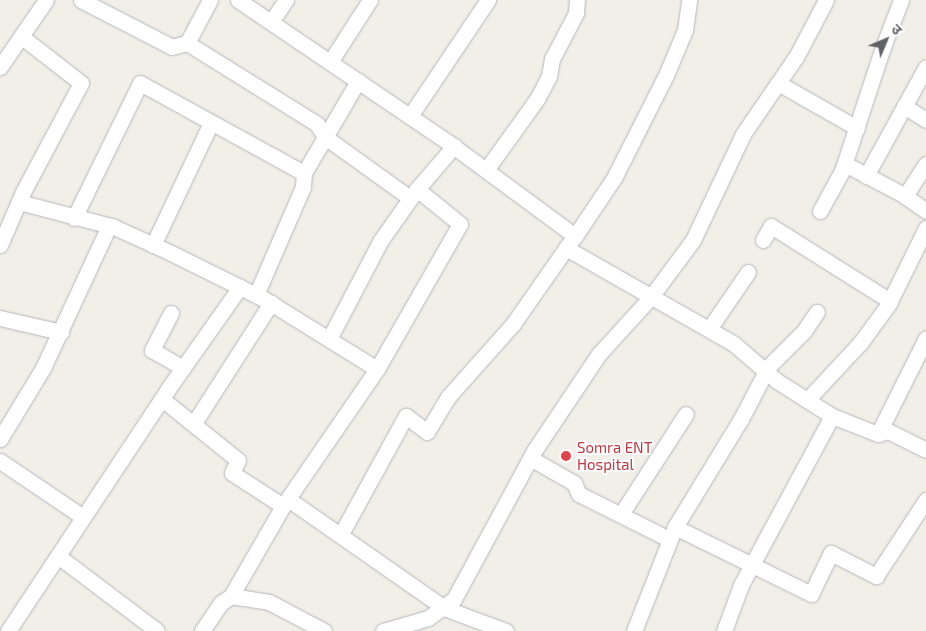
<!DOCTYPE html>
<meta charset="utf-8">
<style>
body{margin:0}
#map{position:relative;width:926px;height:631px;overflow:hidden;background:#f1efe8;font-family:"Exo 2","Noto Sans Devanagari",sans-serif}
div>[style]{position:absolute}
.roads{filter:drop-shadow(0 0 1px #b5b8bc) drop-shadow(0 0 1px #b5b8bc)}
.minor>*{height:15px;margin:-7.5px;padding:0 7.5px;transform-origin:7.5px;border-radius:7.5px;background:#fff}
.dots>*{width:14px;height:14px;translate:-50% -50%;box-sizing:border-box;border:2px solid #fff;border-radius:50%}
span{translate:-50% -50%;white-space:nowrap;text-align:center;line-height:1.15;-webkit-text-stroke:4px #fff;paint-order:stroke}
.health-label{font-size:15px;color:#be3a42}
.left{translate:0 -50%;text-align:left}
.north{position:absolute;left:861px;top:15px;width:50px;height:50px;-webkit-text-stroke:4px #fff;paint-order:stroke;rotate:45deg;font-size:14px;font-weight:700;line-height:20px;text-align:center;color:#5f6368}
.north::after{content:'';display:block;margin:auto;width:18px;height:22px;background:#5f6368;clip-path:polygon(50% 0,100% 100%,50% 72%,0 100%)}
</style>
<div id="map">
<div class="roads">
<div class="minor">
<div style="left:81px;top:0;width:102px;rotate:27.3deg"></div>
<div style="left:172px;top:47px;width:16px;rotate:-15deg"></div>
<div style="left:210px;top:0;width:49px;rotate:118.1deg"></div>
<div style="left:187px;top:43px;width:153px;rotate:31.9deg"></div>
<div style="left:317px;top:124px;width:15px;rotate:58deg"></div>
<div style="left:325px;top:137px;width:105px;rotate:35.7deg"></div>
<div style="left:238px;top:0;width:255px;rotate:34.1deg"></div>
<div style="left:449px;top:143px;width:157px;rotate:36.4deg"></div>
<div style="left:575px;top:236px;width:15px;rotate:127deg"></div>
<div style="left:566px;top:248px;width:193px;rotate:29.7deg"></div>
<div style="left:734px;top:344px;width:57px;rotate:40.7deg"></div>
<div style="left:777px;top:381px;width:65px;rotate:32.5deg"></div>
<div style="left:832px;top:416px;width:49px;rotate:21.4deg"></div>
<div style="left:878px;top:434px;width:10px;rotate:-17deg"></div>
<div style="left:888px;top:431px;width:42px;rotate:26.6deg"></div>
<div style="left:271px;top:22px;width:27px;rotate:-56deg"></div>
<div style="left:330px;top:62px;width:74px;rotate:-57.2deg"></div>
<div style="left:0;top:67px;width:81px;rotate:-55.5deg"></div>
<div style="left:778px;top:83px;width:91px;rotate:29.7deg"></div>
<div style="left:904px;top:106px;width:26px;rotate:32deg"></div>
<div style="left:410px;top:116px;width:140px;rotate:-56.1deg"></div>
<div style="left:845px;top:164px;width:64px;rotate:27.8deg"></div>
<div style="left:902px;top:194px;width:29px;rotate:35deg"></div>
<div style="left:486px;top:170px;width:87px;rotate:-54.3deg"></div>
<div style="left:537px;top:99px;width:26px;rotate:-62deg"></div>
<div style="left:549px;top:76px;width:17px;rotate:-80deg"></div>
<div style="left:552px;top:59px;width:52px;rotate:-62.4deg"></div>
<div style="left:576px;top:13px;width:13px;rotate:-86deg"></div>
<div style="left:866px;top:176px;width:124px;rotate:-61.2deg"></div>
<div style="left:905px;top:196px;width:38px;rotate:-57deg"></div>
<div style="left:19px;top:202px;width:98px;rotate:14.7deg"></div>
<div style="left:114px;top:227px;width:60px;rotate:24.4deg"></div>
<div style="left:169px;top:252px;width:106px;rotate:26.3deg"></div>
<div style="left:264px;top:299px;width:133px;rotate:31.8deg"></div>
<div style="left:377px;top:369px;width:166px;rotate:124.5deg"></div>
<div style="left:283px;top:506px;width:104px;rotate:120deg"></div>
<div style="left:820px;top:211px;width:46px;rotate:-61.2deg"></div>
<div style="left:842px;top:171px;width:131px;rotate:-71.7deg"></div>
<div style="left:883px;top:47px;width:50px;rotate:-69deg"></div>
<div style="left:74px;top:218px;width:150px;rotate:-63.9deg"></div>
<div style="left:140px;top:83px;width:187px;rotate:28.8deg"></div>
<div style="left:575px;top:236px;width:70px;rotate:-56.1deg"></div>
<div style="left:614px;top:178px;width:115px;rotate:-63.2deg"></div>
<div style="left:666px;top:75px;width:49px;rotate:-67.1deg"></div>
<div style="left:685px;top:30px;width:30px;rotate:-82deg"></div>
<div style="left:763px;top:240px;width:16px;rotate:-60deg"></div>
<div style="left:771px;top:226px;width:141px;rotate:32.2deg"></div>
<div style="left:0;top:245px;width:58px;rotate:-66.5deg"></div>
<div style="left:23px;top:192px;width:123px;rotate:-62deg"></div>
<div style="left:81px;top:83px;width:75px;rotate:-142.1deg"></div>
<div style="left:153px;top:245px;width:135px;rotate:-64.6deg"></div>
<div style="left:256px;top:295px;width:118px;rotate:-66.5deg"></div>
<div style="left:303px;top:187px;width:14px;rotate:-86deg"></div>
<div style="left:304px;top:173px;width:107px;rotate:-59.6deg"></div>
<div style="left:171px;top:313px;width:42px;rotate:117.2deg"></div>
<div style="left:152px;top:350px;width:36px;rotate:30deg"></div>
<div style="left:0;top:318px;width:63px;rotate:12.9deg"></div>
<div style="left:709px;top:329px;width:69px;rotate:-55.6deg"></div>
<div style="left:329px;top:339px;width:112px;rotate:-62.3deg"></div>
<div style="left:381px;top:240px;width:62px;rotate:-54.8deg"></div>
<div style="left:417px;top:189px;width:57px;rotate:-49.3deg"></div>
<div style="left:377px;top:369px;width:167px;rotate:-60.2deg"></div>
<div style="left:460px;top:224px;width:55px;rotate:-140.9deg"></div>
<div style="left:765px;top:370px;width:55px;rotate:-45deg"></div>
<div style="left:804px;top:331px;width:23px;rotate:-56deg"></div>
<div style="left:162px;top:399px;width:97px;rotate:38.8deg"></div>
<div style="left:238px;top:460px;width:14px;rotate:115deg"></div>
<div style="left:232px;top:473px;width:61px;rotate:32.9deg"></div>
<div style="left:807px;top:400px;width:79px;rotate:-47deg"></div>
<div style="left:861px;top:342px;width:46px;rotate:-53.9deg"></div>
<div style="left:888px;top:305px;width:86px;rotate:-63.7deg"></div>
<div style="left:194px;top:423px;width:143px;rotate:-57.3deg"></div>
<div style="left:878px;top:434px;width:107px;rotate:-63.4deg"></div>
<div style="left:0;top:439px;width:83px;rotate:-58.8deg"></div>
<div style="left:43px;top:368px;width:157px;rotate:-65.1deg"></div>
<div style="left:530px;top:458px;width:51px;rotate:29.6deg"></div>
<div style="left:574px;top:483px;width:12px;rotate:66deg"></div>
<div style="left:579px;top:494px;width:101px;rotate:26.6deg"></div>
<div style="left:0;top:461px;width:100px;rotate:34deg"></div>
<div style="left:288px;top:499px;width:190px;rotate:34.9deg"></div>
<div style="left:444px;top:608px;width:66px;rotate:20.4deg"></div>
<div style="left:621px;top:514px;width:119px;rotate:-57deg"></div>
<div style="left:675px;top:527px;width:152px;rotate:26.2deg"></div>
<div style="left:811px;top:594px;width:46px;rotate:-64deg"></div>
<div style="left:831px;top:553px;width:51px;rotate:27.1deg"></div>
<div style="left:876px;top:576px;width:91px;rotate:-56.7deg"></div>
<div style="left:341px;top:534px;width:135px;rotate:-61.2deg"></div>
<div style="left:406px;top:416px;width:26px;rotate:37deg"></div>
<div style="left:427px;top:432px;width:41px;rotate:-59deg"></div>
<div style="left:448px;top:397px;width:98px;rotate:-48.3deg"></div>
<div style="left:513px;top:324px;width:93px;rotate:-55.1deg"></div>
<div style="left:58px;top:556px;width:124px;rotate:37.1deg"></div>
<div style="left:8px;top:631px;width:290px;rotate:-56.5deg"></div>
<div style="left:168px;top:389px;width:125px;rotate:-54.8deg"></div>
<div style="left:202px;top:631px;width:34px;rotate:-56deg"></div>
<div style="left:221px;top:603px;width:12px;rotate:-35deg"></div>
<div style="left:231px;top:596px;width:38px;rotate:9deg"></div>
<div style="left:269px;top:602px;width:62px;rotate:27.8deg"></div>
<div style="left:383px;top:631px;width:47px;rotate:-16.1deg"></div>
<div style="left:428px;top:618px;width:32px;rotate:-36deg"></div>
<div style="left:454px;top:599px;width:168px;rotate:-61.6deg"></div>
<div style="left:534px;top:451px;width:117px;rotate:-56.2deg"></div>
<div style="left:599px;top:354px;width:76px;rotate:-47.7deg"></div>
<div style="left:650px;top:298px;width:72px;rotate:-53.4deg"></div>
<div style="left:693px;top:240px;width:117px;rotate:-64.7deg"></div>
<div style="left:743px;top:134px;width:93px;rotate:-55.5deg"></div>
<div style="left:796px;top:57px;width:64px;rotate:-62.2deg"></div>
<div style="left:634px;top:631px;width:112px;rotate:-68.5deg"></div>
<div style="left:675px;top:527px;width:127px;rotate:-58.6deg"></div>
<div style="left:741px;top:419px;width:54px;rotate:-62.5deg"></div>
<div style="left:724px;top:631px;width:49px;rotate:-69.7deg"></div>
<div style="left:741px;top:585px;width:192px;rotate:-61.7deg"></div>
</div>
</div>
<div class="dots">
<div style="left:566px;top:456px;background:#e0444e"></div>
</div>
<div class="health-label">
<span class="left" style="left:577px;top:456px">Somra ENT<br>Hospital</span>
</div>
<div class="north">उ</div>
</div>
